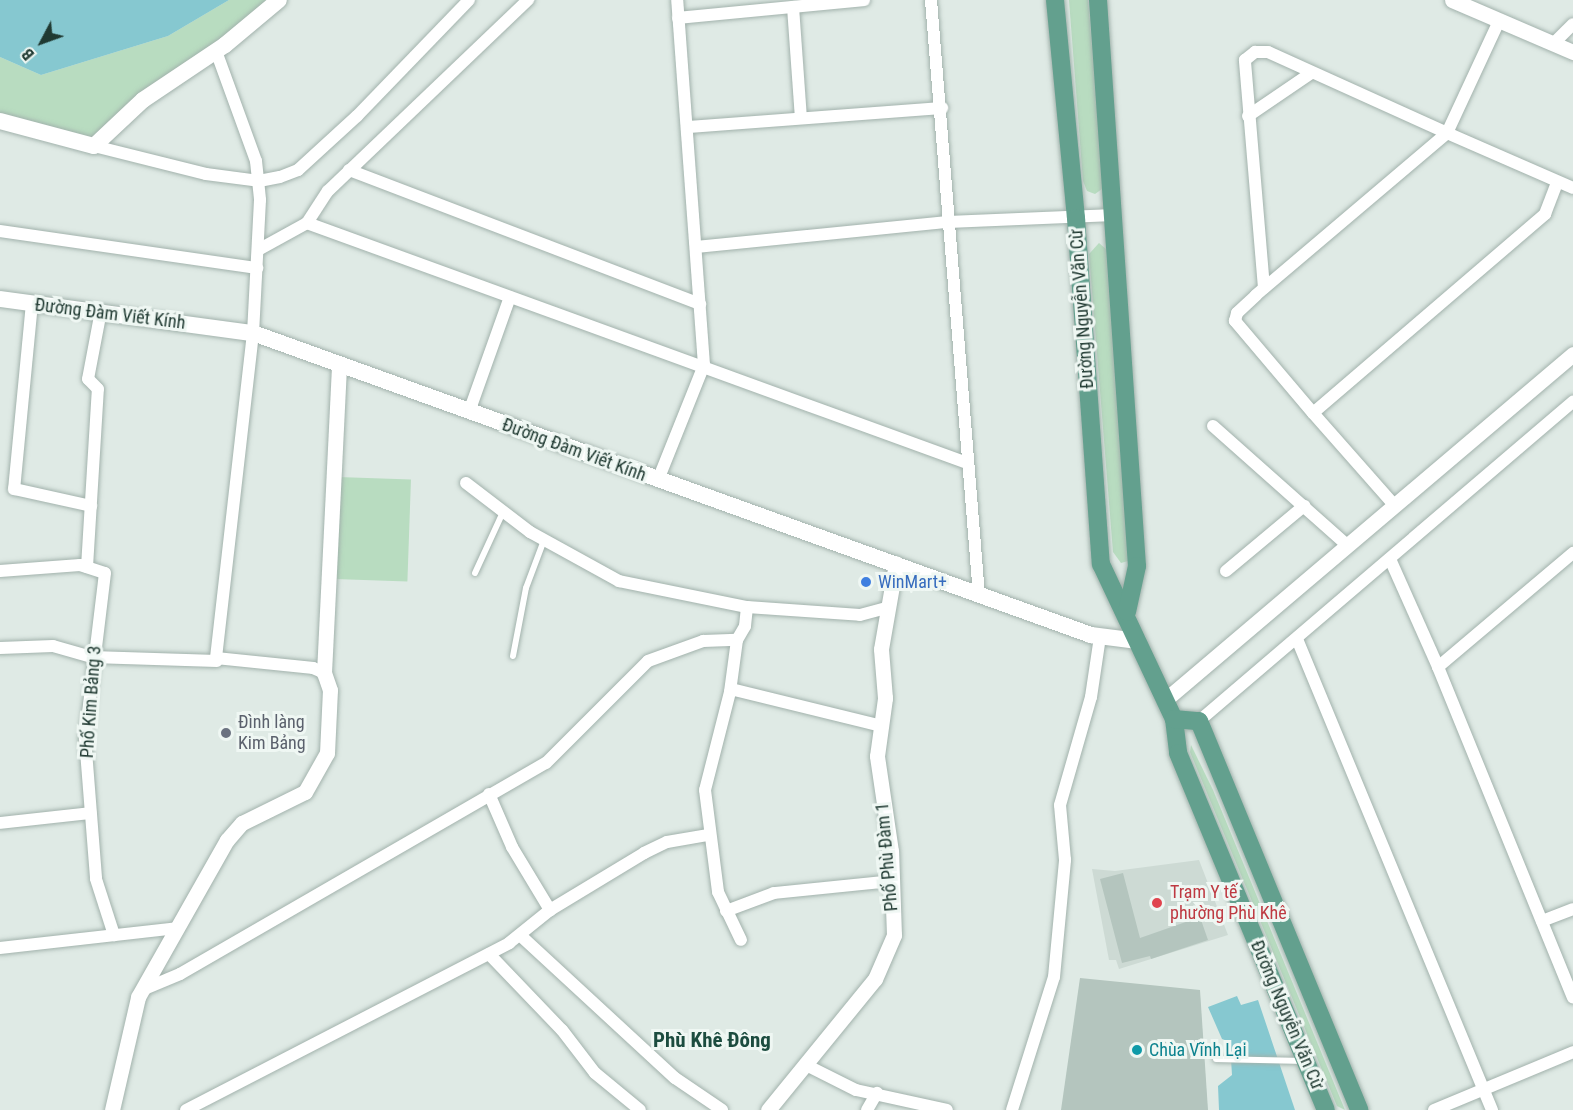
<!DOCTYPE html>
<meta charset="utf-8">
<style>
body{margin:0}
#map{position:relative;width:1573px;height:1110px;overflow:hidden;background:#dfeae5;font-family:"Roboto Condensed",sans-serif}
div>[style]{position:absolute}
.built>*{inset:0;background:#cddad4}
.green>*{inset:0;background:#b8dcc0;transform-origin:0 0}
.water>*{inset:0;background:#86c8d0}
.building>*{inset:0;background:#b4c5be}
.roads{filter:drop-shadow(0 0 2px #a2b2ac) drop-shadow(0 0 2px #a2b2ac)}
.service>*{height:6px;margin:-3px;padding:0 3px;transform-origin:3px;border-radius:3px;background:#fff}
.minor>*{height:12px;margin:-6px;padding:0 6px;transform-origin:6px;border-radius:6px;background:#fff}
.tertiary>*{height:15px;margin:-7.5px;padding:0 7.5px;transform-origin:7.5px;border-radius:7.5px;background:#fff}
.secondary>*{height:16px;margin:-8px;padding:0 8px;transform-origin:8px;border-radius:8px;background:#fff}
.primary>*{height:18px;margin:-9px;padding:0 9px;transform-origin:9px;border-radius:9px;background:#63a08e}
.dots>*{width:16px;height:16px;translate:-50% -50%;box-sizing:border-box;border:3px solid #eff7f3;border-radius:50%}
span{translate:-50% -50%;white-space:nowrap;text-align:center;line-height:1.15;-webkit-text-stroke:6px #eff7f3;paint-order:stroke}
.street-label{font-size:18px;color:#203a32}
.shop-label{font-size:18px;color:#366cbe}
.left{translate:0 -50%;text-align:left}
.worship-label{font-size:18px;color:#5b616d}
.health-label{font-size:18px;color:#be3a42}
.culture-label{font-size:18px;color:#0d838f}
.quarter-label{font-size:21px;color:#1c4c3f;font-weight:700}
.north{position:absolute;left:12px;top:12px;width:60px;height:60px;-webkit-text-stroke:4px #eff7f3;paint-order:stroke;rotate:229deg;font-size:16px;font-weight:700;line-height:24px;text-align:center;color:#203a32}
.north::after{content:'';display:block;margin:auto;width:21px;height:27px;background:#203a32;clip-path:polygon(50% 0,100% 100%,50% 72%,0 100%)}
</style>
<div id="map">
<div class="built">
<div style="clip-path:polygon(1199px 860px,1228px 935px,1119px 969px,1116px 960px,1109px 960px,1092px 869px,1115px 871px)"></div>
</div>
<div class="green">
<div style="clip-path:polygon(229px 0,279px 0,94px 146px,0 119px,0 57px,41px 75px,168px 36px)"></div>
<div style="clip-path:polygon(1069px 0,1088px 0,1102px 166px,1102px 189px,1095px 194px,1087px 191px,1083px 181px)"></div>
<div style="clip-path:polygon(1099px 243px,1106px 249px,1128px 561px,1121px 563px,1113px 552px,1089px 254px)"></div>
<div style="left:338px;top:477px;width:73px;height:102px;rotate:2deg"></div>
<div style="clip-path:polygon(1191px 745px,1213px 790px,1345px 1110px,1337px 1106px,1190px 752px)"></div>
</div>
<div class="water">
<div style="clip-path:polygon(0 0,229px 0,168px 36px,41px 75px,0 57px)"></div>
<div style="clip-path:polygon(1237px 996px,1241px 1005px,1258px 1000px,1295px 1110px,1219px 1110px,1218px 1086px,1232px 1075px,1230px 1042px,1222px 1039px,1208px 1007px)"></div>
</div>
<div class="building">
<div style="clip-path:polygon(1123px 873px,1140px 938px,1200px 917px,1208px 940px,1151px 959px,1150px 956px,1122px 963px,1100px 879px)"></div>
<div style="clip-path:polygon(1080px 978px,1200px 990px,1208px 1110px,1061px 1110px)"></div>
</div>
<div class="roads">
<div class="service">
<div style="left:475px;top:573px;width:69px;rotate:-65.3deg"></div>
<div style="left:513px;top:656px;width:69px;rotate:-79.2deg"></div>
<div style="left:526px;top:588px;width:51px;rotate:-69.4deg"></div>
<div style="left:1216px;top:1059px;width:86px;rotate:1.3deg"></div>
</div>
<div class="minor">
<div style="left:931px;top:0;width:597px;rotate:85.39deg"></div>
<div style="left:793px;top:7px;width:111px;rotate:85.9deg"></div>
<div style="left:678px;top:18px;width:187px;rotate:-5.5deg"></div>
<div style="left:1553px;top:44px;width:28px;rotate:-45deg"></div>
<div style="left:216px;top:51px;width:117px;rotate:70deg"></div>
<div style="left:256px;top:161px;width:39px;rotate:84deg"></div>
<div style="left:260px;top:200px;width:133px;rotate:93deg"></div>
<div style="left:253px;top:333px;width:327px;rotate:96.5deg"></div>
<div style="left:216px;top:658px;width:98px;rotate:5.9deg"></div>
<div style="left:313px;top:668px;width:12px;rotate:24deg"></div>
<div style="left:1248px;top:116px;width:76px;rotate:-34.3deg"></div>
<div style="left:688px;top:127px;width:255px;rotate:-4.3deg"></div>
<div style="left:94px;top:146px;width:115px;rotate:14deg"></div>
<div style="left:206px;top:174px;width:53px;rotate:7.5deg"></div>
<div style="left:259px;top:181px;width:21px;rotate:-11deg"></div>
<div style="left:280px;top:177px;width:19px;rotate:-21deg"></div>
<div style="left:298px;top:170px;width:80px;rotate:-42.5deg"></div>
<div style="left:357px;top:116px;width:161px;rotate:-46deg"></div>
<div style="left:349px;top:170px;width:376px;rotate:20.9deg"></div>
<div style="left:307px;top:223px;width:702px;rotate:19.98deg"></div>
<div style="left:0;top:231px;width:260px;rotate:8.2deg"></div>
<div style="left:696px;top:247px;width:253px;rotate:-5.7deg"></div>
<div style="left:948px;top:222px;width:166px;rotate:-2.4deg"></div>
<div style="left:258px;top:250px;width:56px;rotate:-28.9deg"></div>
<div style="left:307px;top:223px;width:38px;rotate:-57deg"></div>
<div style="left:328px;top:191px;width:277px;rotate:-43.7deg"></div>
<div style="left:1264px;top:288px;width:229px;rotate:-94.8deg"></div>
<div style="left:1245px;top:60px;width:13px;rotate:-39deg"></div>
<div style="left:1255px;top:52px;width:13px"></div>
<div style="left:1268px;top:52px;width:196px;rotate:24.3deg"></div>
<div style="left:1447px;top:133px;width:123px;rotate:-65.1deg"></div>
<div style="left:32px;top:303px;width:187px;rotate:95.5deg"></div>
<div style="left:14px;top:489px;width:79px;rotate:12.4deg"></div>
<div style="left:469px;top:412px;width:122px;rotate:-70.4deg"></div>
<div style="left:1313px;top:413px;width:121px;rotate:-130.3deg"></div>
<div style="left:1235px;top:321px;width:8px;rotate:-76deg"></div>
<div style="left:1237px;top:313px;width:26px;rotate:-43deg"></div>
<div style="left:1256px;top:295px;width:250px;rotate:-40.3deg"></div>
<div style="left:1447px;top:133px;width:137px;rotate:23.6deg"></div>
<div style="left:1213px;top:426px;width:181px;rotate:41.6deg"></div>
<div style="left:658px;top:480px;width:124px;rotate:-68.2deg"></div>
<div style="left:704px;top:365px;width:366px;rotate:-94.2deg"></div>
<div style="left:466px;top:483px;width:81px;rotate:37.4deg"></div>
<div style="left:530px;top:532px;width:102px;rotate:28.8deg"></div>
<div style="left:619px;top:581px;width:131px;rotate:11.5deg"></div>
<div style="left:1395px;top:506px;width:124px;rotate:-131.4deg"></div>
<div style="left:1313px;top:413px;width:306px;rotate:-40.6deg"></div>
<div style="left:1545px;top:214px;width:34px;rotate:-69deg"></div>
<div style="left:1390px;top:559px;width:118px;rotate:66deg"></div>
<div style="left:1438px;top:667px;width:357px;rotate:67.8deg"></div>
<div style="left:87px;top:567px;width:178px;rotate:-86.5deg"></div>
<div style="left:98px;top:389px;width:14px;rotate:-135deg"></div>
<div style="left:88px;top:379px;width:69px;rotate:-79.2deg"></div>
<div style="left:0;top:571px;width:80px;rotate:-4.3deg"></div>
<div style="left:80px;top:565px;width:26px;rotate:18deg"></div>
<div style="left:105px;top:573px;width:166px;rotate:96.9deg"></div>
<div style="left:85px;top:738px;width:141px;rotate:85.5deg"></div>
<div style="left:96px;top:879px;width:59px;rotate:72.2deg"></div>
<div style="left:1226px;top:571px;width:102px;rotate:-39.8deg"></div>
<div style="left:1297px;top:639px;width:510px;rotate:67.51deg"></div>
<div style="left:737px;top:640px;width:52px;rotate:97.7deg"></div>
<div style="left:730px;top:692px;width:101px;rotate:104.3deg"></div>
<div style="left:705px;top:790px;width:103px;rotate:82.7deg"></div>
<div style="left:718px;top:892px;width:53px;rotate:64.4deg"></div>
<div style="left:0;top:648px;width:53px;rotate:-2.2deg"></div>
<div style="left:53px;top:646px;width:41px;rotate:15.8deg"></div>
<div style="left:92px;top:657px;width:125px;rotate:1.8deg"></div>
<div style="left:1438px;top:667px;width:177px;rotate:-40.2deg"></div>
<div style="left:731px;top:689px;width:155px;rotate:13.8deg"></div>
<div style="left:1199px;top:721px;width:492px;rotate:-40.5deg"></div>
<div style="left:489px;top:794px;width:58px;rotate:66.5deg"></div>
<div style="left:512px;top:847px;width:74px;rotate:58.9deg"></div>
<div style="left:0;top:823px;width:91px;rotate:-6.3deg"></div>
<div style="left:726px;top:911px;width:51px;rotate:-20.6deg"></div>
<div style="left:774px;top:893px;width:119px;rotate:-5.8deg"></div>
<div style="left:1542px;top:921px;width:33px;rotate:-21deg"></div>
<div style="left:521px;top:936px;width:209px;rotate:42.7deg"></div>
<div style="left:675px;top:1078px;width:57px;rotate:34.2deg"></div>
<div style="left:0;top:948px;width:178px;rotate:-6.4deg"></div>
<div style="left:489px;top:954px;width:105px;rotate:46.2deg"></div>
<div style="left:562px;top:1030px;width:54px;rotate:52.5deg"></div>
<div style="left:595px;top:1073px;width:58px;rotate:39.4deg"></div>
<div style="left:142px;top:990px;width:41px;rotate:-22.8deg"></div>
<div style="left:180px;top:974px;width:422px;rotate:-30deg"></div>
<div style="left:546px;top:763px;width:144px;rotate:-45deg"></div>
<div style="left:648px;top:661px;width:59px;rotate:-20deg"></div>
<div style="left:703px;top:641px;width:34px;rotate:-2deg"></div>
<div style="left:737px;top:640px;width:16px;rotate:-60deg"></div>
<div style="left:745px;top:626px;width:19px;rotate:-84deg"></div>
<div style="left:747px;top:607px;width:113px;rotate:4deg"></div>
<div style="left:860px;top:615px;width:28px;rotate:-15deg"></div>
<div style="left:806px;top:1065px;width:56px;rotate:26.6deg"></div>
<div style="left:856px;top:1090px;width:93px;rotate:12.4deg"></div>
<div style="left:186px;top:1110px;width:364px;rotate:-27.3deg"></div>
<div style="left:509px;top:943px;width:53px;rotate:-38.8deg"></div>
<div style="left:550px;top:910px;width:110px;rotate:-31.2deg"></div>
<div style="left:644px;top:853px;width:25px;rotate:-26deg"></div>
<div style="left:667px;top:842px;width:42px;rotate:-9.7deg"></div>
<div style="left:867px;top:1110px;width:20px;rotate:-60deg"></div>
<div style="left:1012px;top:1110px;width:139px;rotate:-72.5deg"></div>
<div style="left:1054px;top:977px;width:118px;rotate:-84.6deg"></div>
<div style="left:1065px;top:860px;width:55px;rotate:-95.2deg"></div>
<div style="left:1060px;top:805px;width:112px;rotate:-74deg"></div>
<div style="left:1091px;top:697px;width:61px;rotate:-81.5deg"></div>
<div style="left:1434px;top:1110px;width:151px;rotate:-22.6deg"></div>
</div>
<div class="tertiary">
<div style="left:1452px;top:0;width:132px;rotate:23.3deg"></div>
<div style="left:1165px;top:700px;width:535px;rotate:-40.3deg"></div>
<div style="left:112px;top:1110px;width:116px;rotate:-77deg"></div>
<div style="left:138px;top:997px;width:180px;rotate:-60.5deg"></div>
<div style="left:227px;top:840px;width:23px;rotate:-49deg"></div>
<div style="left:242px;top:823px;width:70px;rotate:-26.2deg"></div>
<div style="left:305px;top:792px;width:45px;rotate:-60.6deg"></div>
<div style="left:327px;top:753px;width:63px;rotate:-87.3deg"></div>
<div style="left:330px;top:690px;width:18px;rotate:-109deg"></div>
<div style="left:324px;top:673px;width:307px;rotate:-87.2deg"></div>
<div style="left:768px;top:1110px;width:169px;rotate:-50.8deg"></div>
<div style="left:875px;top:979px;width:48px;rotate:-66.6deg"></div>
<div style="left:894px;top:935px;width:84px;rotate:-92deg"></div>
<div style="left:891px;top:851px;width:96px;rotate:-98.4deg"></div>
<div style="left:877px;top:756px;width:59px;rotate:-82.1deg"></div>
<div style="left:885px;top:698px;width:49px;rotate:-94.7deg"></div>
<div style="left:881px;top:649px;width:87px;rotate:-80.1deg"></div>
</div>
<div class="secondary">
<div style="left:0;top:121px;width:97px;rotate:14.9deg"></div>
<div style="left:94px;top:146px;width:67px;rotate:-43.2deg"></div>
<div style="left:143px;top:100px;width:99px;rotate:-33.9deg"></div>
<div style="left:225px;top:45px;width:70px;rotate:-39.8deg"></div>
<div style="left:0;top:299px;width:255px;rotate:7.7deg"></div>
<div style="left:253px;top:333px;width:891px;rotate:19.82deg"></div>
<div style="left:1091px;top:635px;width:47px;rotate:7.3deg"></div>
</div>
<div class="primary">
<div style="left:1055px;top:0;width:219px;rotate:84.5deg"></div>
<div style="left:1076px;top:218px;width:347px;rotate:85.9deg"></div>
<div style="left:1101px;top:564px;width:171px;rotate:64.8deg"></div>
<div style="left:1174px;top:719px;width:34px;rotate:83deg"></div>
<div style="left:1178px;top:753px;width:386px;rotate:67.5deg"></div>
<div style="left:1098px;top:0;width:567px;rotate:86.06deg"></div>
<div style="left:1137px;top:566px;width:47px;rotate:102.3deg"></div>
<div style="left:1174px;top:719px;width:25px;rotate:5deg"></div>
<div style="left:1199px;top:721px;width:421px;rotate:67.6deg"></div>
</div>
</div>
<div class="dots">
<div style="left:866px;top:582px;background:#3f7fe0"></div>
<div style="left:226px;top:733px;background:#6b7280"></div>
<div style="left:1157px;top:903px;background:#e0444e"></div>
<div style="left:1137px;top:1050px;background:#0f9aa8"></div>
</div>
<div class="street-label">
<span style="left:1082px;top:309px;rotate:-94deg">Đường Nguyễn Văn Cừ</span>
<span style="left:110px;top:314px;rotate:7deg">Đường Đàm Viết Kính</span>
<span style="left:574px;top:450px;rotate:20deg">Đường Đàm Viết Kính</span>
<span style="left:91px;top:702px;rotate:-86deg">Phố Kim Bảng 3</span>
<span style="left:887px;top:857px;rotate:-95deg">Phố Phù Đàm 1</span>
<span style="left:1287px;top:1015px;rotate:67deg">Đường Nguyễn Văn Cừ</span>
</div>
<div class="shop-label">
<span class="left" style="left:878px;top:582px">WinMart+</span>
</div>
<div class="worship-label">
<span class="left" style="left:238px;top:733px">Đình làng<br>Kim Bảng</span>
</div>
<div class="health-label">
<span class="left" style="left:1170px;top:903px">Trạm Y tế<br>phường Phù Khê</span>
</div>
<div class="culture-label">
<span class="left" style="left:1149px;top:1050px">Chùa Vĩnh Lại</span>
</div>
<div class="quarter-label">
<span style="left:712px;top:1040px">Phù Khê Đông</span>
</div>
<div class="north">B</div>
</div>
